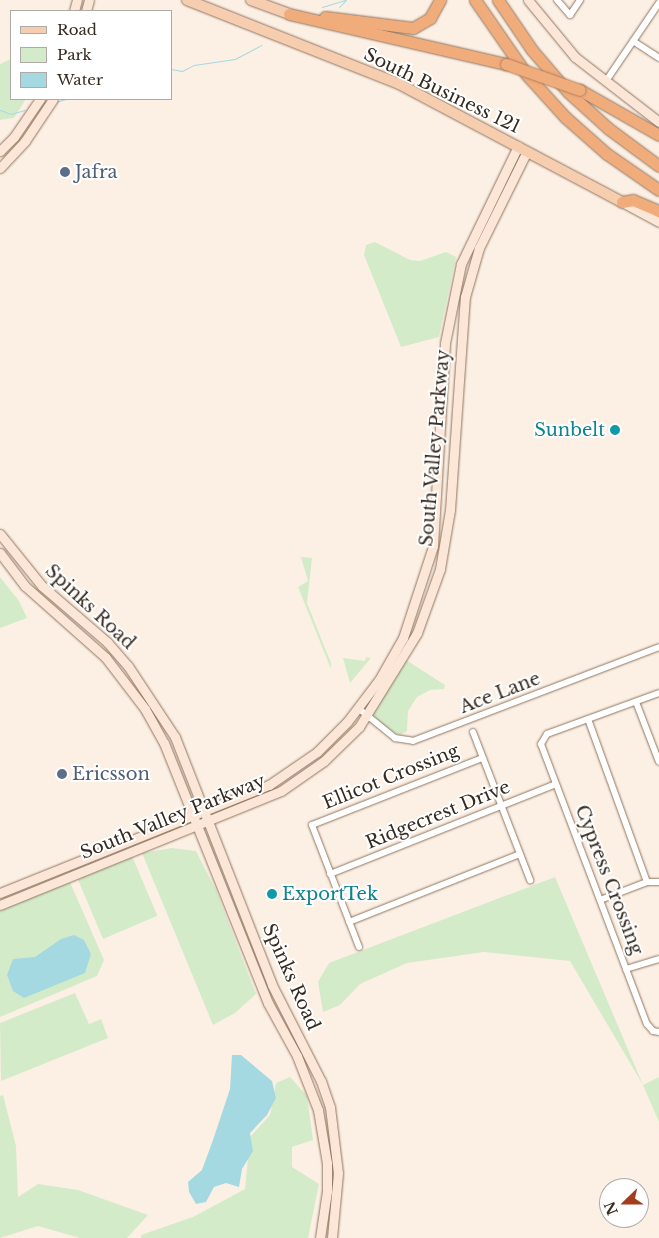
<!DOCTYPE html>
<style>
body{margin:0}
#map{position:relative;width:659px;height:1238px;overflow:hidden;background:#fcf0e5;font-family:"Libre Baskerville",serif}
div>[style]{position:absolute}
.green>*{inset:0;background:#d4ebca;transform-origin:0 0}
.water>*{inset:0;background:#a5d9e1}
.stream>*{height:1px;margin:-0.5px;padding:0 0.5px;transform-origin:0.5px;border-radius:0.5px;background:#a5d9e1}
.roads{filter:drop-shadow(0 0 1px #8f755d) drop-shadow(0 0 1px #8f755d)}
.street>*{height:6px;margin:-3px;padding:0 3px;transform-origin:3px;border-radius:3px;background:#fff}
.secondary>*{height:9px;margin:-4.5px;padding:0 4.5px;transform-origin:4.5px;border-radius:4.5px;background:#fbe6d8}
.primary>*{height:10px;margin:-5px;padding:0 5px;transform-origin:5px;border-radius:5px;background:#f7cdb0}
.highway>*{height:11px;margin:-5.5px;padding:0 5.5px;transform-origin:5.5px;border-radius:5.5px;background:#f1ac7c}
.bridges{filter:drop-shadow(0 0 1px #af7e5c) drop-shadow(0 0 1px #af7e5c)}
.highway-bridge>*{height:11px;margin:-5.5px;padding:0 5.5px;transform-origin:5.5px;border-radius:5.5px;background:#f1ac7c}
.dots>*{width:14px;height:14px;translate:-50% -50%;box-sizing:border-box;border:2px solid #fff;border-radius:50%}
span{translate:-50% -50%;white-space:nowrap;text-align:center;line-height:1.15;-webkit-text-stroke:4px #fff;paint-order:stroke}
.street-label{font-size:18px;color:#352a20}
.service-label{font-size:18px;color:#4e5e75}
.left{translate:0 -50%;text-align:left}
.culture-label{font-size:18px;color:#0d838f}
.right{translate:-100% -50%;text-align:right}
.legend{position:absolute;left:10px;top:10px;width:162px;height:90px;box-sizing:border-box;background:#fff;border:1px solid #aeaaa6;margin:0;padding:6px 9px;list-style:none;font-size:15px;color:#352a20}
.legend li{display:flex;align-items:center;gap:10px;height:25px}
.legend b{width:25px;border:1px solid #aeaaa6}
.north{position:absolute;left:599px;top:1178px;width:50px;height:50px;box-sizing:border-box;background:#fff;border:1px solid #aeaaa6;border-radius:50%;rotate:248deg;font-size:14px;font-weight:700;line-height:20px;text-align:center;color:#352a20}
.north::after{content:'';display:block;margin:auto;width:18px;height:22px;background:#a43c1d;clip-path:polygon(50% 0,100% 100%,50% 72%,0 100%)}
</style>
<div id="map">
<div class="green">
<div style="clip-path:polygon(11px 59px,11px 99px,26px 99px,14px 118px,0 120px,0 64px)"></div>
<div style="clip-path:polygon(375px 242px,410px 260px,420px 261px,446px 252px,456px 257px,439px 337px,401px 347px,364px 255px,366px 245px)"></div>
<div style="clip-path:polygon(301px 557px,312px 558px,307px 603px,331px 663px,331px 669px,298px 587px,308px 581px)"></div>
<div style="clip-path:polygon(0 577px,19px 601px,27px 618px,0 628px)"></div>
<div style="clip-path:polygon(366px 657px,371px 658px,350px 683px,343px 658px,365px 661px)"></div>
<div style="clip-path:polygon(406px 660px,445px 685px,444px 689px,430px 690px,417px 697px,408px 711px,407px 731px,400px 735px,388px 730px,372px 714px)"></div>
<div style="clip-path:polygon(172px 848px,196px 851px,216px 890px,256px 994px,235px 1013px,213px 1025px,142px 853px)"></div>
<div style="left:132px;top:856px;width:65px;height:59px;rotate:67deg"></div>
<div style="clip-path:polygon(555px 877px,643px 1085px,659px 1077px,659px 1122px,643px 1085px,570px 961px,484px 952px,407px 963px,360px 984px,340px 1005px,323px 1012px,318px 982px,329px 963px)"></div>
<div style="clip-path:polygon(69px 880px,104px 960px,97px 976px,0 1017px,0 908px)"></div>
<div style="clip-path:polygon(75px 993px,89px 1024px,101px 1019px,108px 1038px,1px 1081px,0 1023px)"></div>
<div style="clip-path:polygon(290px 1077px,307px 1096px,313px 1140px,292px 1147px,292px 1167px,319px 1184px,308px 1238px,141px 1238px,141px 1235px,193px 1217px,245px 1189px,250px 1137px,270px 1115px,276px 1083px)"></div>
<div style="clip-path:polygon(3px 1095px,16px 1146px,18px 1197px,38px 1184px,78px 1190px,148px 1215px,127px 1238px,80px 1238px,38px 1226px,0 1238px,0 1096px)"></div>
</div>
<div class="water">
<div style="clip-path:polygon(74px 935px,84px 940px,91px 954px,85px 973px,24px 998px,13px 991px,7px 975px,13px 959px,35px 957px,61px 939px)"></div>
<div style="clip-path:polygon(232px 1055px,241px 1055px,272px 1081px,276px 1098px,267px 1115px,250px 1133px,253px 1151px,242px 1169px,239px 1187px,226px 1183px,214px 1187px,206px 1202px,196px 1204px,189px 1192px,188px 1182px,202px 1170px,213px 1140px,230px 1089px)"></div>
</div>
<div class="stream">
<div style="left:322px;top:7px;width:24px;rotate:-17deg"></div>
<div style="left:339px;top:7px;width:10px;rotate:-45deg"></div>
<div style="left:171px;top:69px;width:11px;rotate:10deg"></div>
<div style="left:182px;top:71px;width:13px;rotate:-27deg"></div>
<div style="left:194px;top:65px;width:41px;rotate:-8.3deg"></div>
<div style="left:235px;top:59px;width:30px;rotate:-28deg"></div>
<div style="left:56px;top:102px;width:10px;rotate:-17deg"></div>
<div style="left:0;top:110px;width:12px;rotate:20deg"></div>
<div style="left:11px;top:114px;width:14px;rotate:-17deg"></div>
</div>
<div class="roads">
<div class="street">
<div style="left:557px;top:0;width:20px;rotate:49deg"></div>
<div style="left:570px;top:15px;width:18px;rotate:-56deg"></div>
<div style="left:633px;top:41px;width:31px;rotate:33deg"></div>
<div style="left:606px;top:81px;width:94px;rotate:-55.8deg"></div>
<div style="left:659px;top:693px;width:119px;rotate:159.9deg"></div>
<div style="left:547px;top:734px;width:12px;rotate:121deg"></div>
<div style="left:541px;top:744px;width:299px;rotate:69.3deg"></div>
<div style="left:647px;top:1024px;width:9px;rotate:49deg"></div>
<div style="left:653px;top:1031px;width:6px;rotate:9deg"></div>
<div style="left:636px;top:702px;width:64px;rotate:69deg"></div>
<div style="left:358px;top:708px;width:48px;rotate:39deg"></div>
<div style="left:395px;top:738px;width:18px;rotate:9deg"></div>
<div style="left:413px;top:741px;width:263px;rotate:-20.9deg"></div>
<div style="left:588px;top:719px;width:173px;rotate:70.1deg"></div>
<div style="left:473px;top:732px;width:159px;rotate:68.9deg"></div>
<div style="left:330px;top:874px;width:243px;rotate:-21.7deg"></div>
<div style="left:600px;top:900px;width:50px;rotate:-21deg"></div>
<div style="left:647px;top:882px;width:12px"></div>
<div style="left:349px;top:922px;width:184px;rotate:-21.7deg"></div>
<div style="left:359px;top:947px;width:131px;rotate:-111.1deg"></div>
<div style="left:312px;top:825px;width:183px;rotate:-21.5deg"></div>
<div style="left:626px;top:969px;width:34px;rotate:-17deg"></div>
</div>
<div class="secondary">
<div style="left:528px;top:0;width:74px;rotate:50.5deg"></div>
<div style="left:575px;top:57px;width:106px;rotate:37.7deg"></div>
<div style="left:74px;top:11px;width:11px;rotate:-75deg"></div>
<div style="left:86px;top:11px;width:11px;rotate:-75deg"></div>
<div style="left:0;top:151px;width:20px;rotate:-45deg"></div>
<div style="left:14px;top:137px;width:46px;rotate:-55.6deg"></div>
<div style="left:0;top:168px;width:37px;rotate:-47deg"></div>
<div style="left:25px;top:141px;width:50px;rotate:-56.3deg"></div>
<div style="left:622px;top:202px;width:42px;rotate:28.4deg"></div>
<div style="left:0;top:534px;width:67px;rotate:51.1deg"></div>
<div style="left:42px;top:586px;width:86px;rotate:40.7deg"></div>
<div style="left:107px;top:642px;width:32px;rotate:49deg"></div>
<div style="left:128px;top:666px;width:85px;rotate:56.5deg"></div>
<div style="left:175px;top:737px;width:266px;rotate:68.6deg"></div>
<div style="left:272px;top:985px;width:108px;rotate:63deg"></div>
<div style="left:321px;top:1081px;width:28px;rotate:71deg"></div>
<div style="left:330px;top:1107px;width:66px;rotate:83.1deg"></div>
<div style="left:338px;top:1173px;width:65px;rotate:95.3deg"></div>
<div style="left:0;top:553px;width:41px;rotate:52.9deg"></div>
<div style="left:25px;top:586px;width:108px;rotate:41.6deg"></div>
<div style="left:106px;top:658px;width:64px;rotate:52.6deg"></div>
<div style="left:145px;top:709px;width:39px;rotate:61deg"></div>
<div style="left:164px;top:743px;width:280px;rotate:68.2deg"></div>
<div style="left:268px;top:1003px;width:60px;rotate:61.3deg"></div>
<div style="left:297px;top:1056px;width:58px;rotate:68.7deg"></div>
<div style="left:318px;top:1110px;width:54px;rotate:80.4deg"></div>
<div style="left:327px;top:1163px;width:28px;rotate:90deg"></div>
<div style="left:327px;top:1191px;width:48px;rotate:98.5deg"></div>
<div style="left:0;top:893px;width:290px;rotate:-21.9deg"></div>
<div style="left:269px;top:785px;width:58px;rotate:-34.5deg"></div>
<div style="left:317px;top:752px;width:42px;rotate:-45deg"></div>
<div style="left:347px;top:722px;width:53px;rotate:-52.7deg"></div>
<div style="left:379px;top:680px;width:48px;rotate:-60.3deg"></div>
<div style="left:403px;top:638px;width:97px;rotate:-71.9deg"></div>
<div style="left:433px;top:546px;width:203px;rotate:-86.6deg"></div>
<div style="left:445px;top:343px;width:81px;rotate:-78.6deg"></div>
<div style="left:461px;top:264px;width:131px;rotate:-64.2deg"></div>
<div style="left:0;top:905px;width:303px;rotate:-22.1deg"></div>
<div style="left:281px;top:791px;width:52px;rotate:-34.9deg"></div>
<div style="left:324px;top:761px;width:49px;rotate:-44.2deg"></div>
<div style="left:359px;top:727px;width:110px;rotate:-58.3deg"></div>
<div style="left:417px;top:633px;width:68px;rotate:-70.2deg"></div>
<div style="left:440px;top:569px;width:60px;rotate:-80.4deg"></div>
<div style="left:450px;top:510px;width:214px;rotate:-86deg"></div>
<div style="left:465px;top:297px;width:51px;rotate:-74.1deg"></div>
<div style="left:479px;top:248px;width:108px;rotate:-63.7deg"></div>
</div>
<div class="primary">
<div style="left:187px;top:0;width:228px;rotate:21.6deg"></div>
<div style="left:399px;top:84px;width:252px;rotate:27.9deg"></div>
<div style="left:251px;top:0;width:40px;rotate:20.2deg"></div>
</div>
<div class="highway">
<div style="left:475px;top:0;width:91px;rotate:55.3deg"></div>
<div style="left:527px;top:75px;width:57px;rotate:47.9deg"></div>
<div style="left:565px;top:117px;width:56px;rotate:41.4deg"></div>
<div style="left:607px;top:154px;width:63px;rotate:34.7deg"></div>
<div style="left:498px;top:0;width:60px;rotate:55.8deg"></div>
<div style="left:532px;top:50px;width:55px;rotate:49.4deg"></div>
<div style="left:568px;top:92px;width:55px;rotate:42.1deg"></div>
<div style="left:609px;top:129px;width:62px;rotate:36.5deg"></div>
<div style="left:289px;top:14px;width:223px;rotate:13deg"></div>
<div style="left:325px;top:17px;width:89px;rotate:7.1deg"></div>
<div style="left:413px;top:28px;width:20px;rotate:-30deg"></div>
<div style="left:430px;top:18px;width:21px;rotate:-61deg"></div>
<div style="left:580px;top:90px;width:91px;rotate:29.7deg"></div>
<div style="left:622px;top:202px;width:11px;rotate:-10deg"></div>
<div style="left:633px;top:200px;width:28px;rotate:23deg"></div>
</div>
</div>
<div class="bridges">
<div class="highway-bridge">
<div style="left:506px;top:64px;width:78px;rotate:19.4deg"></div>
</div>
</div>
<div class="dots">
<div style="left:65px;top:172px;background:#5c6f8a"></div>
<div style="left:615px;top:430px;background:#0f9aa8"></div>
<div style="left:62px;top:774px;background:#5c6f8a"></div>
<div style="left:272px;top:894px;background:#0f9aa8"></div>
</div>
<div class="street-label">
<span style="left:442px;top:91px;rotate:26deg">South Business 121</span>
<span style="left:435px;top:448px;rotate:-85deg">South Valley Parkway</span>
<span style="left:90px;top:607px;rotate:43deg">Spinks Road</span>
<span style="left:500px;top:693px;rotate:-21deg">Ace Lane</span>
<span style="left:391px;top:777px;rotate:-22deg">Ellicot Crossing</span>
<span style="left:438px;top:815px;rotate:-22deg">Ridgecrest Drive</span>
<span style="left:173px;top:817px;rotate:-22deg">South Valley Parkway</span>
<span style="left:609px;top:880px;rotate:69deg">Cypress Crossing</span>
<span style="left:291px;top:977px;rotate:66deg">Spinks Road</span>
</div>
<div class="service-label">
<span class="left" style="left:75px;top:172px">Jafra</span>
<span class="left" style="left:72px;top:774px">Ericsson</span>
</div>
<div class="culture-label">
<span class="right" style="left:605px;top:430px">Sunbelt</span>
<span class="left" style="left:282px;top:894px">ExportTek</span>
</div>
<ul class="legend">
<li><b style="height:6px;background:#f7cdb0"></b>Road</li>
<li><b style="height:14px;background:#d4ebca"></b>Park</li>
<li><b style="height:14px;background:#a5d9e1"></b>Water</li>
</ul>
<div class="north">N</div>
</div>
